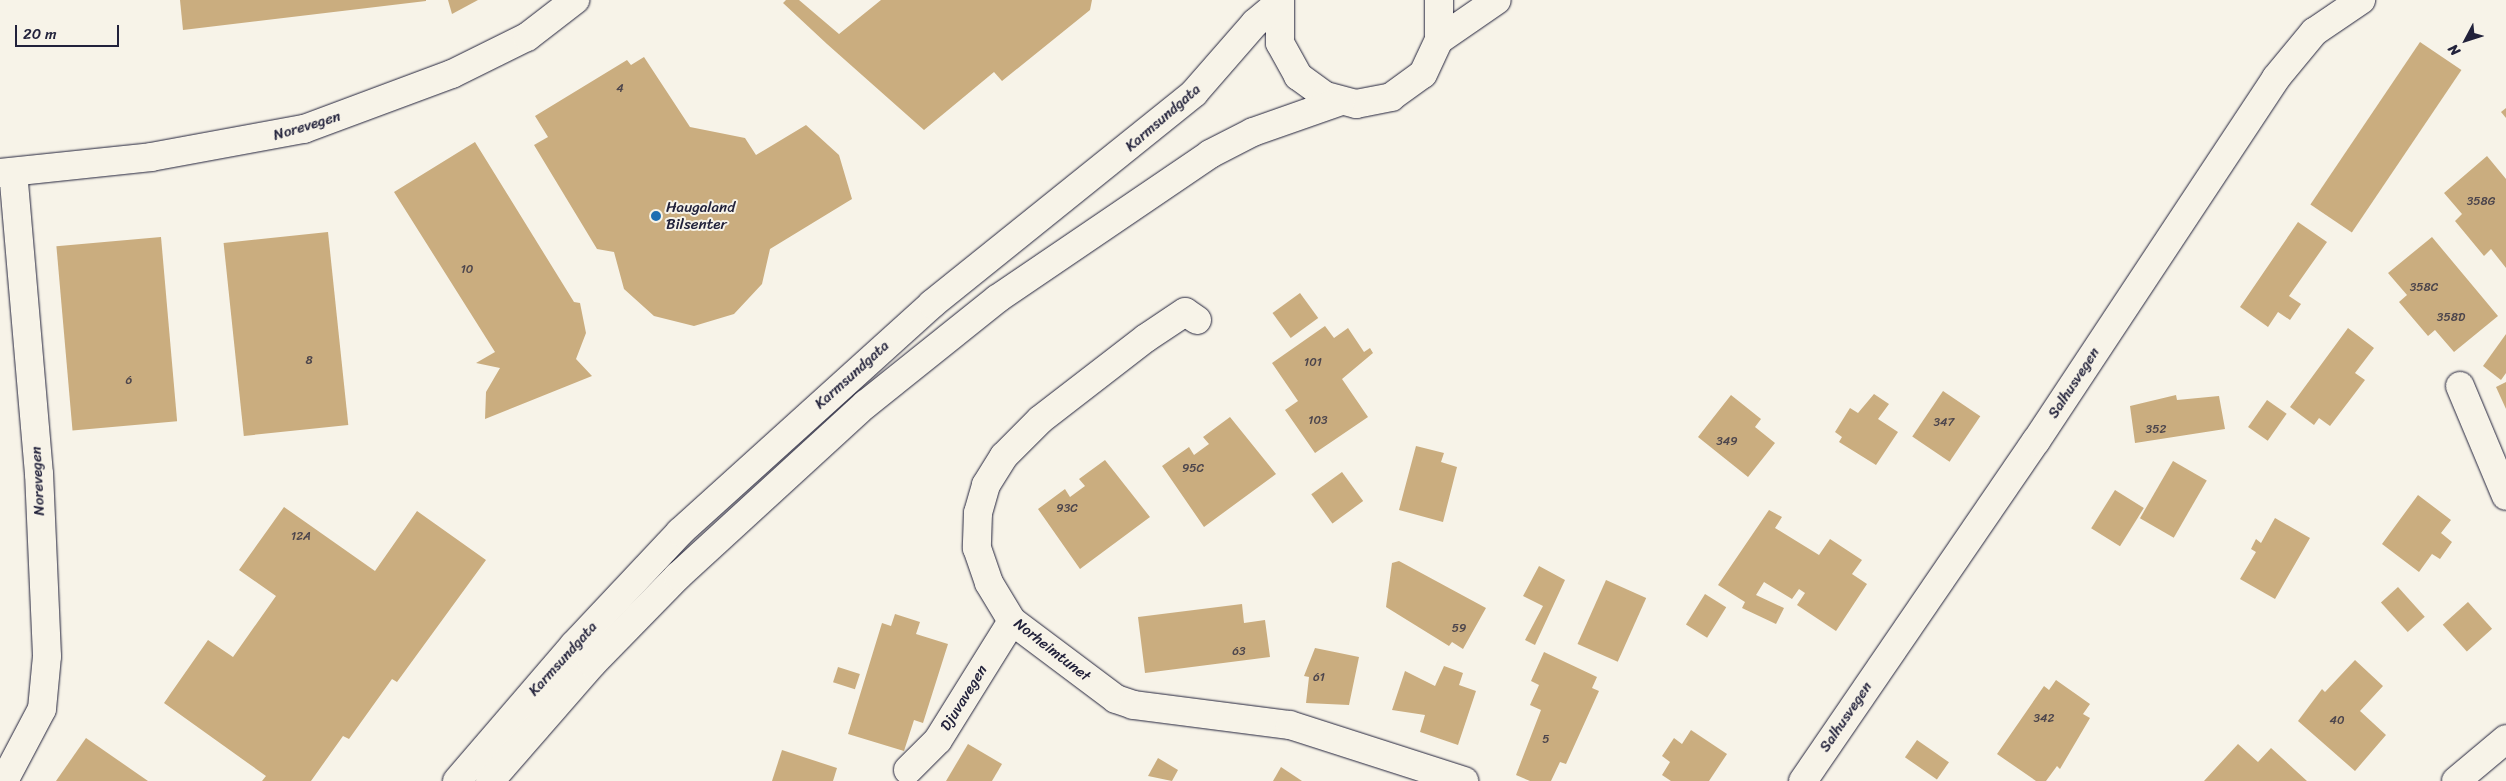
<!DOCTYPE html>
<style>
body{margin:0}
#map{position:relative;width:2506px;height:781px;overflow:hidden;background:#f7f3e8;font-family:Sriracha,sans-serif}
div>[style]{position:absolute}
.building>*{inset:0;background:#caad7f;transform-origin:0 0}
.roads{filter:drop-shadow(0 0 1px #22223b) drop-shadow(0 0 1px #22223b)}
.minor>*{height:28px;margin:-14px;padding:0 14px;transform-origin:14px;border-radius:14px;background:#f7f3e8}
.major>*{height:28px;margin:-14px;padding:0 14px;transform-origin:14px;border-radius:14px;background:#f7f3e8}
.highway>*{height:28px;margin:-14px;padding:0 14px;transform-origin:14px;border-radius:14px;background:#f7f3e8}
.dots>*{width:14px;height:14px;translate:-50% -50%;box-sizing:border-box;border:2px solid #f7f3e8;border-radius:50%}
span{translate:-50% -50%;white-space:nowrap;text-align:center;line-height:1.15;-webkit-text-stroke:4px #f7f3e8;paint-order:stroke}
.number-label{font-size:12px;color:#4c454c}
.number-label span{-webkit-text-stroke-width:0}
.street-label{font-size:15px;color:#22223b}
.poi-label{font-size:15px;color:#22223b}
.left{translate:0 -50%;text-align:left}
.north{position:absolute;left:2441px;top:15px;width:50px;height:50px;-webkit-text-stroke:4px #f7f3e8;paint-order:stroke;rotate:230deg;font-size:14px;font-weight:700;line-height:20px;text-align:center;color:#22223b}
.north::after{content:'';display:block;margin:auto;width:18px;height:22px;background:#22223b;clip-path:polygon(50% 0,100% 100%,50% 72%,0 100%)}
.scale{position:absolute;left:15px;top:25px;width:104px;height:22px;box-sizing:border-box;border:2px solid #22223b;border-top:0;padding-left:6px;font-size:15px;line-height:18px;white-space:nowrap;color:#22223b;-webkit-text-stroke:4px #f7f3e8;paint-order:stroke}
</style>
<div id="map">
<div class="building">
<div style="clip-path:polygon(180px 0,426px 0,426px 1px,183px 30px)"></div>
<div style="clip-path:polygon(448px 0,478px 0,452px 14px)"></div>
<div style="clip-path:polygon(786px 0,799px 0,839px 34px,881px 0,1092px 0,1090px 10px,1002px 81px,994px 72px,924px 130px,827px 44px,783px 3px)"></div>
<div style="left:2420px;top:42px;width:50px;height:196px;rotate:34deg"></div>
<div style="clip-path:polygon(644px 57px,690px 127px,745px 138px,756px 155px,806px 125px,839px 155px,852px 199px,770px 249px,762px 284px,734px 314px,694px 326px,654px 316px,624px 289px,614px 252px,597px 249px,534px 145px,548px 137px,535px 116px,627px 60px,631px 65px)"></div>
<div style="clip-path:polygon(2506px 108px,2506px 118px,2501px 112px)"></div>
<div style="clip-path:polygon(475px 142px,574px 302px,580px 303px,586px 333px,576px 359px,592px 376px,485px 419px,486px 392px,500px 368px,476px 363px,495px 352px,394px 192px)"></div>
<div style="clip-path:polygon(2487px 156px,2506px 179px,2506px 268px,2491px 249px,2484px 256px,2455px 221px,2462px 214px,2444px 193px)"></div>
<div style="clip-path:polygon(2298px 222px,2327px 242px,2289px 296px,2301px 304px,2290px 320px,2278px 312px,2268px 327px,2240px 307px)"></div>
<div style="left:328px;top:232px;width:194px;height:105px;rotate:84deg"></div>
<div style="left:161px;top:237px;width:185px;height:105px;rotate:85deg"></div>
<div style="clip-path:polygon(2432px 237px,2498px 316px,2454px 352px,2435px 330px,2428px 336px,2399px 302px,2407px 295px,2388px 273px)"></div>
<div style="left:1300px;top:293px;width:31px;height:34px;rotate:54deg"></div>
<div style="clip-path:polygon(1325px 326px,1334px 338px,1348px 328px,1364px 352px,1370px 348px,1373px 353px,1342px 379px,1368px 417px,1315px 453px,1285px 410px,1298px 401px,1272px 363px)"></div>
<div style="clip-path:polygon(2348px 328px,2374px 348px,2355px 373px,2365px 380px,2330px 426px,2319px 418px,2314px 425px,2290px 407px)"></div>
<div style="clip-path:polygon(2506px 334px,2506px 373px,2501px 380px,2483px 366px)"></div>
<div style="clip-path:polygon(2506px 382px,2506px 409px,2496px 387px)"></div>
<div style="left:1943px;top:391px;width:45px;height:55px;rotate:34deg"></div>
<div style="clip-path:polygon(1874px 394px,1889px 404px,1878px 419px,1898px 432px,1876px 465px,1839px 442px,1842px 437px,1835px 432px,1850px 408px,1858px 413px)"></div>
<div style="clip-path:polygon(1731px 395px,1761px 419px,1755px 427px,1775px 443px,1748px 477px,1698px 437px)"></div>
<div style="clip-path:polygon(2176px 395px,2177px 400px,2219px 396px,2225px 429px,2135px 443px,2130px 406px)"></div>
<div style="left:2267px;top:400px;width:24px;height:33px;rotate:35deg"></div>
<div style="clip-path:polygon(1230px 417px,1276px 474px,1204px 527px,1162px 466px,1189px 447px,1194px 455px,1209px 444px,1203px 437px)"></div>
<div style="clip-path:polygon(1416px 446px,1444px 453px,1441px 462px,1457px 467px,1443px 522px,1399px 510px)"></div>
<div style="clip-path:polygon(1105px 460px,1150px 517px,1080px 569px,1038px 509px,1065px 489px,1070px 497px,1085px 486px,1079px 479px)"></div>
<div style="left:2173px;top:461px;width:39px;height:66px;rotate:30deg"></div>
<div style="left:1342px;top:472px;width:36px;height:38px;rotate:54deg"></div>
<div style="left:2115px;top:490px;width:34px;height:45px;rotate:32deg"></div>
<div style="clip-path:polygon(2418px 495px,2451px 520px,2441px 533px,2452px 542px,2440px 559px,2432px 554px,2419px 572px,2382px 544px)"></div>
<div style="clip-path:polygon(284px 507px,375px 571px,417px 511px,486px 560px,397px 682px,392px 679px,349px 739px,343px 736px,311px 781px,262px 781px,266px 776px,164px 703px,208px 640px,233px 657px,276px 596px,239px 570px)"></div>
<div style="clip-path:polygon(1769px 510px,1782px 517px,1775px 528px,1819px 555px,1830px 539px,1862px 560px,1852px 574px,1867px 584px,1836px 631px,1797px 605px,1805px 593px,1799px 589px,1792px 599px,1764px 582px,1756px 595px,1784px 608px,1776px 624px,1742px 608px,1745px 602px,1718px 585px)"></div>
<div style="clip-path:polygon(2275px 518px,2310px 538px,2275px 599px,2240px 579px,2256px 552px,2251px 549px,2256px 539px,2261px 543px)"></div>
<div style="clip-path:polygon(1399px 561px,1486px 608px,1463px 649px,1452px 642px,1449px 646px,1386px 607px,1392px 563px)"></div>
<div style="clip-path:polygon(1539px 566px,1565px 580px,1535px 645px,1525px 640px,1543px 606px,1523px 596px)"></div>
<div style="left:1606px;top:580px;width:44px;height:70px;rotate:24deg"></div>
<div style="left:2398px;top:587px;width:40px;height:23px;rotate:48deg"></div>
<div style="left:1705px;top:594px;width:25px;height:36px;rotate:32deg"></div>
<div style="left:2468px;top:602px;width:36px;height:34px;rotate:48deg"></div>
<div style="clip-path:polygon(1242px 604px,1244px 623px,1265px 620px,1270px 657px,1145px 673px,1138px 617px)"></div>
<div style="clip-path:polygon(895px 614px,920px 622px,916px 634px,948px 644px,923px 723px,914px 720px,904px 751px,848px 734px,882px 623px,891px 626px)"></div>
<div style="clip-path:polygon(1315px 648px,1359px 657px,1349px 705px,1306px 703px,1309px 677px,1304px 676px)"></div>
<div style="clip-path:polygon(1544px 652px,1597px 677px,1592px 688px,1599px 691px,1566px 764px,1560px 762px,1551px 781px,1530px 781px,1516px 775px,1541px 710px,1530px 705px,1539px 685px,1531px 681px)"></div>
<div style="clip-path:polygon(2355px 660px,2383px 686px,2360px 711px,2386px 735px,2355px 771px,2298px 721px,2322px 689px,2325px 692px)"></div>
<div style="clip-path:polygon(1444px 666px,1463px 673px,1459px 685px,1476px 691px,1458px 745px,1420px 732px,1425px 715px,1392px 710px,1405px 671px,1435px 686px)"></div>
<div style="left:838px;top:667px;width:23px;height:16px;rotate:18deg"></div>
<div style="clip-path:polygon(2056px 680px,2090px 704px,2083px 714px,2090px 718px,2060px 769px,2057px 766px,2046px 781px,2036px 781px,1997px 754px,2044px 686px,2049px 690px)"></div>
<div style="clip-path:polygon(1691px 730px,1727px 754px,1709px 781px,1671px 781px,1662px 775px,1670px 762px,1662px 756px,1674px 738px,1682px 744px)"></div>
<div style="clip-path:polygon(86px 738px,148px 781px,56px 781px)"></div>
<div style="left:1917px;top:740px;width:39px;height:21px;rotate:35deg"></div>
<div style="clip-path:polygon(968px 744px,1002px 764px,992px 781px,946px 781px)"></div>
<div style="clip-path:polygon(2238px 744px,2258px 762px,2271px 748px,2307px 781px,2204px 781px)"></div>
<div style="clip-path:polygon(782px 750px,837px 768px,833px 781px,772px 781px)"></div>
<div style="clip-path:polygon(1158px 758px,1178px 770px,1172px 781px,1148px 776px)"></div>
<div style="clip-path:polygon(1281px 767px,1302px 781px,1273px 781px)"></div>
</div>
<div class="roads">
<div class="minor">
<div style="left:0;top:173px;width:152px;rotate:-6deg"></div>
<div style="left:151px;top:157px;width:156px;rotate:-10.4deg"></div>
<div style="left:304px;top:129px;width:158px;rotate:-20.4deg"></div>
<div style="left:452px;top:74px;width:84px;rotate:-26.3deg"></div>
<div style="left:527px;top:37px;width:61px;rotate:-37.6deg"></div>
<div style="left:1197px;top:320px;width:14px;rotate:-146deg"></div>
<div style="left:1185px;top:312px;width:47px;rotate:146.3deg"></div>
<div style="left:1146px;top:338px;width:134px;rotate:142.3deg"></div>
<div style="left:1040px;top:420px;width:51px;rotate:135deg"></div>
<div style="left:1004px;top:456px;width:34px;rotate:122deg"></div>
<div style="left:986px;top:485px;width:29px;rotate:106deg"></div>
<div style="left:978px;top:513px;width:35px;rotate:92deg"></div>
<div style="left:977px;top:548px;width:37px;rotate:71deg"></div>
<div style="left:989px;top:583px;width:44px;rotate:58.8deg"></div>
<div style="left:1012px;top:621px;width:130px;rotate:36.9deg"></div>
<div style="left:1116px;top:699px;width:18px;rotate:19deg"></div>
<div style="left:1133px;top:705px;width:158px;rotate:7.3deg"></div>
<div style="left:1290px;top:725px;width:183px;rotate:17.8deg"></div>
<div style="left:2460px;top:386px;width:119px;rotate:67.3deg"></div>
<div style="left:908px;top:770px;width:42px;rotate:-45deg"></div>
<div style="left:938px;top:740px;width:140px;rotate:-58.1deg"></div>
<div style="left:4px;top:781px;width:81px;rotate:-62.2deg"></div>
<div style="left:42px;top:709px;width:53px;rotate:-84.6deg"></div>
<div style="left:47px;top:656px;width:182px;rotate:-92.5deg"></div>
<div style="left:39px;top:474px;width:302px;rotate:-94.9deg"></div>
<div style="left:2456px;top:781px;width:65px;rotate:-40deg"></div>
</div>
<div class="major">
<div style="left:1803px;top:781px;width:412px;rotate:-55.6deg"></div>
<div style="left:2036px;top:441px;width:435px;rotate:-56.5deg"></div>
<div style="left:2276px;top:78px;width:60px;rotate:-50.4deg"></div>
<div style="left:2314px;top:32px;width:57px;rotate:-34.2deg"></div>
</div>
<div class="highway">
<div style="left:1280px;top:0;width:43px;rotate:90deg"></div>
<div style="left:1280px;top:43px;width:38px;rotate:61deg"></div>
<div style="left:1298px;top:76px;width:34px;rotate:36deg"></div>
<div style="left:1326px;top:96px;width:31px;rotate:15deg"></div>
<div style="left:1356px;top:104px;width:36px;rotate:-11deg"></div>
<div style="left:1391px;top:97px;width:39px;rotate:-36deg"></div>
<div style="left:1423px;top:74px;width:38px;rotate:-65deg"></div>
<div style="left:1439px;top:40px;width:40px;rotate:-90deg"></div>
<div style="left:1439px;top:40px;width:70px;rotate:-34.6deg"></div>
<div style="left:457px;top:781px;width:179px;rotate:-49.3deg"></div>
<div style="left:574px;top:645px;width:155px;rotate:-46.8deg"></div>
<div style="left:680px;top:532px;width:340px;rotate:-42.1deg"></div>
<div style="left:932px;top:304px;width:336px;rotate:-38.8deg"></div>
<div style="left:1194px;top:93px;width:93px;rotate:-48.9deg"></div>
<div style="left:1255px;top:23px;width:30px;rotate:-40deg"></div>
<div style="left:490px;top:781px;width:155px;rotate:-48.9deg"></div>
<div style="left:592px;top:664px;width:123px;rotate:-45.7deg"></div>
<div style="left:678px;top:576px;width:255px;rotate:-42.5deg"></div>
<div style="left:866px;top:404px;width:168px;rotate:-38.7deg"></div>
<div style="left:997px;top:299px;width:258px;rotate:-34.2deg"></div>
<div style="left:1210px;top:154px;width:48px;rotate:-27.1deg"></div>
<div style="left:1253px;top:132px;width:93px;rotate:-19.4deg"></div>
</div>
</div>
<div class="dots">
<div style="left:656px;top:216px;background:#1f6fb2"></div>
</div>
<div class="number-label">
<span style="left:620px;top:89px">4</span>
<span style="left:2481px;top:202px">358G</span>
<span style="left:467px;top:270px">10</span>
<span style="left:2424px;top:288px">358C</span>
<span style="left:2451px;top:318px">358D</span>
<span style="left:309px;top:361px">8</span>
<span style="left:1313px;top:363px">101</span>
<span style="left:129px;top:381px">6</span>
<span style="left:1318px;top:421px">103</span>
<span style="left:1944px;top:423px">347</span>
<span style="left:2156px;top:430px">352</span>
<span style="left:1727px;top:442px">349</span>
<span style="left:1193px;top:469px">95C</span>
<span style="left:1067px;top:509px">93C</span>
<span style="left:301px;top:537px">12A</span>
<span style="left:1459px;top:629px">59</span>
<span style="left:1239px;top:652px">63</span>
<span style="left:1319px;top:678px">61</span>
<span style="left:2044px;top:719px">342</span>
<span style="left:2337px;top:721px">40</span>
<span style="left:1546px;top:740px">5</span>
</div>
<div class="street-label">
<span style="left:1163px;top:118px;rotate:-41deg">Karmsundgata</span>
<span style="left:307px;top:126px;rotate:-17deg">Norevegen</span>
<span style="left:852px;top:375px;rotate:-42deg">Karmsundgata</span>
<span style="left:2074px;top:383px;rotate:-57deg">Salhusvegen</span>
<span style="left:38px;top:481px;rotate:-93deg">Norevegen</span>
<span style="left:1052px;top:650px;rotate:38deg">Norheimtunet</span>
<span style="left:563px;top:659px;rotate:-48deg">Karmsundgata</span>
<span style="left:964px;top:698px;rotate:-58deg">Djuvavegen</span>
<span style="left:1846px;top:717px;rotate:-56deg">Salhusvegen</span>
</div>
<div class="poi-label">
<span class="left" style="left:666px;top:216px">Haugaland<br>Bilsenter</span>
</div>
<div class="north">N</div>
<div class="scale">20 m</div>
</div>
